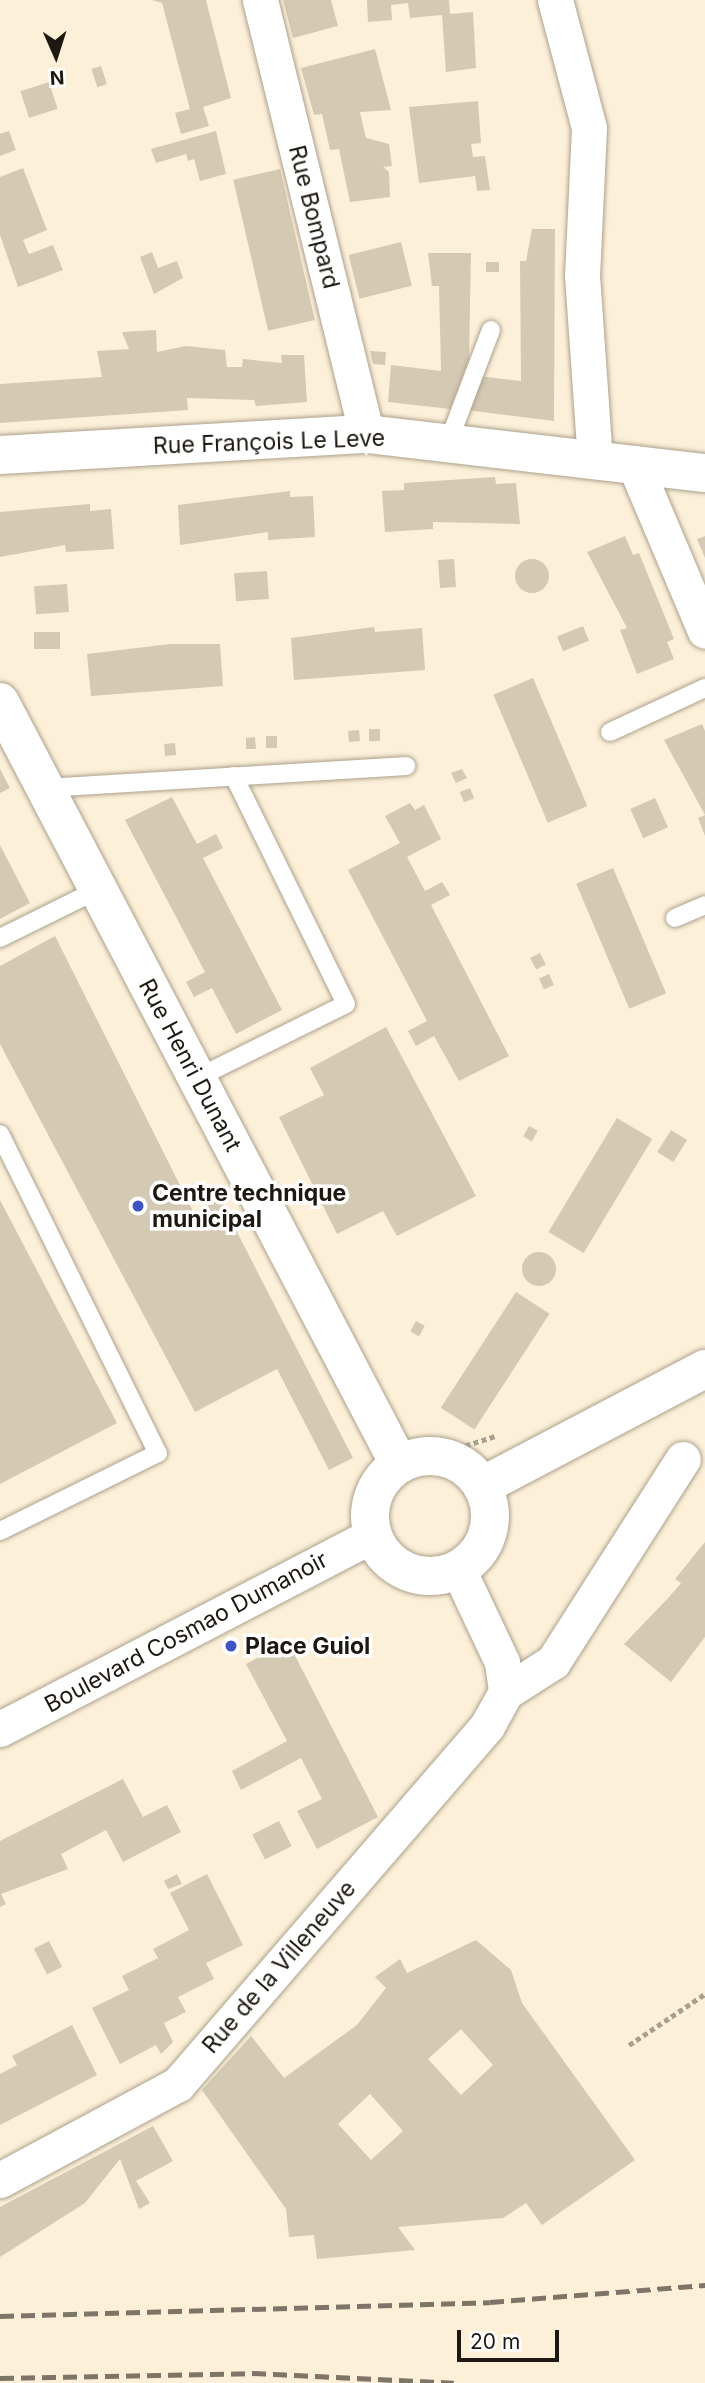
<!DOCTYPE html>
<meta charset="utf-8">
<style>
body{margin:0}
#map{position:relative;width:705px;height:2383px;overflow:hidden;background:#fcf0d9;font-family:Inter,sans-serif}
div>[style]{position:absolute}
.building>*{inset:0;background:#d4c9b2;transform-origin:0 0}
.round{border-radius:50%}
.path>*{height:4.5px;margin-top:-2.25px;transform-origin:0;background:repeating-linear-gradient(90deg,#a89f8e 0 5px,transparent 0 8.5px)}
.roads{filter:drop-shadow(0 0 2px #aca18c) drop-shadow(0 0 2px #aca18c)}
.lane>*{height:18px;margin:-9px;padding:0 9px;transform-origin:9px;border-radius:9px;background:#fff}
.street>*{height:35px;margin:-17.5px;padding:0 17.5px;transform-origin:17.5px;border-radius:17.5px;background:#fff}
.secondary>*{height:38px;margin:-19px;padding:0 19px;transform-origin:19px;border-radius:19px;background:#fff}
.secondary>.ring{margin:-19px;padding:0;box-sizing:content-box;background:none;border:38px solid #fff;border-radius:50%}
.rail>*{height:5px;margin-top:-2.5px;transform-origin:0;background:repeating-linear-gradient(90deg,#7d7567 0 14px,transparent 0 21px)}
.dots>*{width:19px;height:19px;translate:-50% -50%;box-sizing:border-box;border:4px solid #fff;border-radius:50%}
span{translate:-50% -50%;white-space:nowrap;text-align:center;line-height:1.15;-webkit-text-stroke:7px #fff;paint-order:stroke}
.street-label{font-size:23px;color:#1d1911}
.poi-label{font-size:23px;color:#1d1911;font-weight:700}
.left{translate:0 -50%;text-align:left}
.north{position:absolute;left:21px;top:21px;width:70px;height:70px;-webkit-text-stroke:5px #fff;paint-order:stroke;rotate:177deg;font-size:19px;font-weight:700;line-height:28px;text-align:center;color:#1d1911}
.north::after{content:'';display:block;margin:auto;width:24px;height:32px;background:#1d1911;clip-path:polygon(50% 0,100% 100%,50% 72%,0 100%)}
.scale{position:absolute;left:457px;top:2330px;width:102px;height:32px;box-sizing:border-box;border:4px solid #1d1911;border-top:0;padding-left:9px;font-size:21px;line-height:24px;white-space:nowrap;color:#1d1911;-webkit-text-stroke:5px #fff;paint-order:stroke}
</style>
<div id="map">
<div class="building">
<div style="clip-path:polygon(152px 0,206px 0,231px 98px,203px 107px,209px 126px,181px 134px,175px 113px,190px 109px,162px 3px)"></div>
<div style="clip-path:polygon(283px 0,331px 0,338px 26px,293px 38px)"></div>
<div style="clip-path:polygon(367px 0,449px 0,450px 14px,473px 12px,476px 68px,446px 72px,442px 15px,410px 18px,408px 3px,391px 5px,392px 20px,368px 22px)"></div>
<div style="clip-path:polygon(375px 49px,391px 110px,360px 112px,366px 138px,389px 144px,392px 166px,383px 167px,389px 172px,390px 197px,350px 202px,339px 149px,330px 150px,322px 114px,314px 115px,301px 68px)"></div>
<div style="left:101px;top:66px;width:19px;height:10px;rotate:72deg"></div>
<div style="left:49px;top:82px;width:28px;height:30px;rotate:72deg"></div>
<div style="clip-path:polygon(478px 101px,481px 143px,471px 144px,473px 157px,485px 156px,490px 190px,477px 191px,475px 176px,419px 183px,409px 107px)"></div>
<div style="clip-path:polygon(9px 131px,16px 150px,0 156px,0 134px)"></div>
<div style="clip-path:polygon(216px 131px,226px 174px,200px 181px,194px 159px,188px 161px,186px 154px,156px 163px,151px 149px)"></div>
<div style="clip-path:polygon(23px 168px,47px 230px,23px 240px,29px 254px,53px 245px,63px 270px,18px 287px,0 235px,0 177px)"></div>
<div style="left:280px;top:169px;width:155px;height:48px;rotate:77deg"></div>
<div style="clip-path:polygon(532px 229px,555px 229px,554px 421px,466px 410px,478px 376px,521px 381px,520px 261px,526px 261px)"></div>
<div style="left:401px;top:242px;width:45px;height:54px;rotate:76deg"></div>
<div style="clip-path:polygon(152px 252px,158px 268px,177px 261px,183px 278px,154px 294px,140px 257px)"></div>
<div style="clip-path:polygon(428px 253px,471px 253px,469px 359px,450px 409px,388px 402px,391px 365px,441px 371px,439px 286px,432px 286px)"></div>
<div style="left:499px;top:262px;width:10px;height:13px;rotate:90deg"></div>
<div style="clip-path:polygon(156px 330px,157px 352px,186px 346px,225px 350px,227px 367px,242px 367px,243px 359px,282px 363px,281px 355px,304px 355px,307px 402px,256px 406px,254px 400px,187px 398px,188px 410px,0 423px,0 384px,102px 377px,97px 351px,129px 349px,122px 332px)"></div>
<div style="clip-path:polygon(370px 351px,386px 352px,385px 365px,373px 364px)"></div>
<div style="clip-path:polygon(495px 477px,496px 484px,516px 483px,520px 524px,433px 522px,433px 529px,385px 532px,382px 491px,404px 490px,404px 483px)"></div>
<div style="clip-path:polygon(290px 491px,290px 497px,313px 496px,315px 537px,268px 540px,268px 532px,180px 545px,178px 505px)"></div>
<div style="clip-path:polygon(90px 504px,90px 511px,111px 509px,114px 549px,66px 552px,65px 545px,0 557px,0 512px)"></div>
<div style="clip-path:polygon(625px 536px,633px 555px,639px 553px,674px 639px,667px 642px,674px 659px,637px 674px,620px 630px,627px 628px,587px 552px)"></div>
<div style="clip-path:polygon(705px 536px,705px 558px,697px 539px)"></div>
<div style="left:454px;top:559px;width:28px;height:16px;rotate:86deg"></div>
<div class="round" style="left:515px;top:559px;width:34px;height:34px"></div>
<div style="left:267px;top:571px;width:28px;height:33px;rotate:86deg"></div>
<div style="left:67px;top:584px;width:28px;height:33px;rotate:86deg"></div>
<div style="left:583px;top:626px;width:16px;height:28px;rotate:68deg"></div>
<div style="clip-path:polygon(374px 627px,375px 632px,422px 628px,425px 670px,294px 680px,291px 638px)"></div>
<div style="left:60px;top:632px;width:17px;height:26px;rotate:90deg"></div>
<div style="clip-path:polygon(170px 644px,220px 644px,223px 686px,91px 696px,87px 654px)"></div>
<div style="left:533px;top:678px;width:139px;height:43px;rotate:67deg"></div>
<div style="clip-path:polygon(702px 724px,705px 731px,705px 836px,698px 818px,705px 815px,664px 740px)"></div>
<div style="left:369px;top:729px;width:11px;height:12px"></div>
<div style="left:359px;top:730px;width:11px;height:11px;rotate:85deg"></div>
<div style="left:266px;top:736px;width:11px;height:12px"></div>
<div style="clip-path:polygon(255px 737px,256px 749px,246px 749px,246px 738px)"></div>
<div style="left:175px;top:743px;width:12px;height:11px;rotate:85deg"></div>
<div style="clip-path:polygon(0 769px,10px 788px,0 793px)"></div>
<div style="clip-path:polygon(462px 769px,467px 778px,456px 783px,451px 773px)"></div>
<div style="left:470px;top:788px;width:11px;height:11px;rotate:68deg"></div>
<div style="clip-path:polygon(172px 797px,197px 844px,216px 834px,223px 848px,203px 858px,282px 1010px,236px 1034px,212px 988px,194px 997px,186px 982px,205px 972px,125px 820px)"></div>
<div style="left:655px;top:798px;width:32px;height:27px;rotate:66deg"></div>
<div style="clip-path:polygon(410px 803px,415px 810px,424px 805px,441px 839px,407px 857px,425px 891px,442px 882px,450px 895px,431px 905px,509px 1056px,459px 1081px,434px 1036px,416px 1046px,408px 1031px,427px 1021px,348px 870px,400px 843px,385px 816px)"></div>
<div style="clip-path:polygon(0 845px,30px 903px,0 919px)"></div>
<div style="left:613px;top:868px;width:136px;height:40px;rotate:67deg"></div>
<div style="clip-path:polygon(55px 936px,194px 1213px,220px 1199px,353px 1458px,329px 1470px,277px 1369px,195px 1412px,0 1044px,0 966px)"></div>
<div style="left:540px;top:953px;width:13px;height:11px;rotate:63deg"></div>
<div style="left:549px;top:974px;width:12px;height:11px;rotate:66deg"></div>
<div style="clip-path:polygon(386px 1027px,476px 1196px,397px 1236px,383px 1211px,337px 1234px,279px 1117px,324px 1095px,310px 1068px)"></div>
<div style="left:617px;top:1118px;width:41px;height:133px;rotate:31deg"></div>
<div style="left:529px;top:1126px;width:10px;height:12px;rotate:29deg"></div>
<div style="left:671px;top:1130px;width:19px;height:26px;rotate:32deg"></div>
<div style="clip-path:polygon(0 1200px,117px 1423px,0 1484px)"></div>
<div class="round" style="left:522px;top:1252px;width:34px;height:34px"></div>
<div style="left:516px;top:1292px;width:40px;height:138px;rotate:33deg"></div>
<div style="left:416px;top:1321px;width:10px;height:12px;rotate:29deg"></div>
<div style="clip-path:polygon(705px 1542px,705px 1637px,671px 1682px,624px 1644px,670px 1596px,681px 1583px,675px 1579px)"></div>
<div style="clip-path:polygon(288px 1642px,378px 1817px,317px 1849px,297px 1811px,322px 1799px,301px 1758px,241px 1790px,232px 1771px,287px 1741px,246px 1664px)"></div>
<div style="clip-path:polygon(123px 1779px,143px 1817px,167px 1805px,181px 1832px,123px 1862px,106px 1830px,61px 1854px,68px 1869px,1px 1894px,6px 1904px,0 1907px,0 1841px)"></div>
<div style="left:279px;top:1821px;width:28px;height:30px;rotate:63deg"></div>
<div style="clip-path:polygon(177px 1874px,182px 1884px,168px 1889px,164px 1881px)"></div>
<div style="clip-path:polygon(207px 1874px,243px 1945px,206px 1963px,214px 1979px,178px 1997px,186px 2012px,164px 2023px,173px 2042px,161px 2054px,156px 2045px,120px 2064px,92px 2008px,129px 1990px,122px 1976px,158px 1958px,153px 1949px,189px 1930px,170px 1893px)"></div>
<div style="clip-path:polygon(evenodd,476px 1940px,511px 1970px,522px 2003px,635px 2160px,542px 2225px,526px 2203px,503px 2218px,398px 2227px,415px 2250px,317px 2259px,314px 2235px,289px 2237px,286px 2209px,202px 2090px,251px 2036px,284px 2078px,357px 2025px,386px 1988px,375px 1977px,400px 1959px,407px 1973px,476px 1940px,461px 2029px,493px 2065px,461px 2095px,428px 2059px,461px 2029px,476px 1940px,370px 2094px,403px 2131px,371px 2160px,338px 2124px,370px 2094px)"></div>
<div style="left:49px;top:1941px;width:29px;height:17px;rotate:63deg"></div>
<div style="clip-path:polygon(72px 2025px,97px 2075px,0 2125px,0 2074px,17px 2065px,12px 2056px)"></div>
<div style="clip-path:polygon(153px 2126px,173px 2161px,136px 2181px,150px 2203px,139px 2209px,120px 2159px,85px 2203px,0 2257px,0 2207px)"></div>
</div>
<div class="path">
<div style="left:433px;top:1456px;width:65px;rotate:-17.9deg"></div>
<div style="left:629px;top:2045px;width:92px;rotate:-33.9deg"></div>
</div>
<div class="roads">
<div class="lane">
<div style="left:448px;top:443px;width:121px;rotate:-69.2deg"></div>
<div style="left:610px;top:732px;width:105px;rotate:-24.9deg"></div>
<div style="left:46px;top:788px;width:361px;rotate:-3.5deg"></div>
<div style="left:675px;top:918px;width:33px;rotate:-23deg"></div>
<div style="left:0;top:938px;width:108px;rotate:-26.3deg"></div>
<div style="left:197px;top:1078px;width:166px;rotate:-26.4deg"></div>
<div style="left:346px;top:1004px;width:254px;rotate:-116.2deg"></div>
<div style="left:0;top:1134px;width:356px;rotate:63.7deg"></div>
<div style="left:158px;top:1453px;width:176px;rotate:153.7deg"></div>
</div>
<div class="street">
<div style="left:260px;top:0;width:447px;rotate:76.2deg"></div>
<div style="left:555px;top:0;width:132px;rotate:75.1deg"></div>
<div style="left:589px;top:128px;width:147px;rotate:92.7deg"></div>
<div style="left:582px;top:275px;width:184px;rotate:86deg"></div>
<div style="left:634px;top:463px;width:182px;rotate:67.1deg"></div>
<div style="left:458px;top:1569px;width:103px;rotate:64.7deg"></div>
<div style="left:502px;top:1662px;width:30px;rotate:82deg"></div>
<div style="left:0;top:1729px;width:420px;rotate:-27.5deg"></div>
<div style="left:0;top:2180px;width:202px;rotate:-28.3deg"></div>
<div style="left:178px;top:2084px;width:473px;rotate:-49.2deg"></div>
<div style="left:487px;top:1726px;width:39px;rotate:-61deg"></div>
<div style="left:506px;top:1692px;width:56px;rotate:-32.6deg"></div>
<div style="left:553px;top:1662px;width:241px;rotate:-57.4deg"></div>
</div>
<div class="secondary">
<div style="left:0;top:455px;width:368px;rotate:-3.3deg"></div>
<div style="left:367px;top:434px;width:340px;rotate:6.6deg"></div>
<div style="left:0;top:702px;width:860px;rotate:62.36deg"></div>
<div class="ring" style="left:370px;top:1456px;width:82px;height:82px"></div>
<div style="left:482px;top:1486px;width:252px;rotate:-27.7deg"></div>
</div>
</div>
<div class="rail">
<div style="left:0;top:2316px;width:490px;rotate:-1.6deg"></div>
<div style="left:490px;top:2302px;width:216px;rotate:-4.5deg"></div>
<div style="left:0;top:2378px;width:252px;rotate:-1.1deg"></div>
<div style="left:252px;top:2373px;width:202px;rotate:2.8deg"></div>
</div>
<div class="dots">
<div style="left:138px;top:1206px;background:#3f53c6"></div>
<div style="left:231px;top:1646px;background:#3f53c6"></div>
</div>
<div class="street-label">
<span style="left:314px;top:217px;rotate:76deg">Rue Bompard</span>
<span style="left:269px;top:442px;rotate:-2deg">Rue François Le Leve</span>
<span style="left:190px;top:1065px;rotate:62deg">Rue Henri Dunant</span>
<span style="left:186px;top:1632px;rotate:-28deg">Boulevard Cosmao Dumanoir</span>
<span style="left:279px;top:1967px;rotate:-49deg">Rue de la Villeneuve</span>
</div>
<div class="poi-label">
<span class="left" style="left:152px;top:1206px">Centre technique<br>municipal</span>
<span class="left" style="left:245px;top:1646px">Place Guiol</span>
</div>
<div class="north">N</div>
<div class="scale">20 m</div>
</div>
